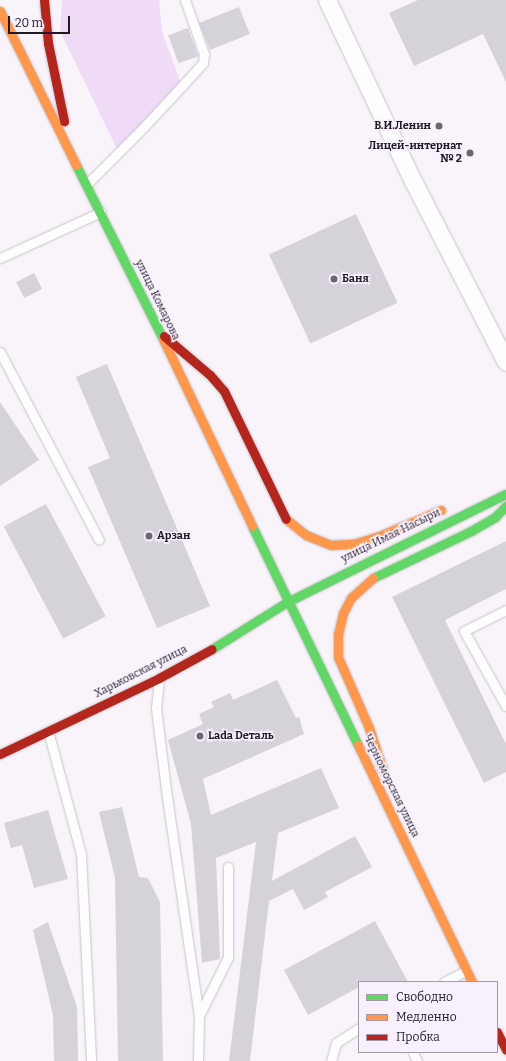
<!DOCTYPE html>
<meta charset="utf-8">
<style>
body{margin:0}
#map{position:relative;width:506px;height:1061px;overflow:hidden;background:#f8f4fa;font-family:Bitter,serif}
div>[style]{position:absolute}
.green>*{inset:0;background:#efdbf8}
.building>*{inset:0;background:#d6d2d9;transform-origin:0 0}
.roads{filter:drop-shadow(0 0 1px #c8c3ca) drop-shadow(0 0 1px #c8c3ca)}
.lane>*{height:9px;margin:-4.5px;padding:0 4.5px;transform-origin:4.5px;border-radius:4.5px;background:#fefdfe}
.street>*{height:17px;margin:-8.5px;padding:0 8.5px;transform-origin:8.5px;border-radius:8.5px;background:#fefdfe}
.fast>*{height:9px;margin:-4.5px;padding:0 4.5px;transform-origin:4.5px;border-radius:4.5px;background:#63d668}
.slow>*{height:9px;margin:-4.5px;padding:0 4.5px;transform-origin:4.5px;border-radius:4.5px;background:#ff974d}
.jam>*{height:9px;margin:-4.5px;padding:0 4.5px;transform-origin:4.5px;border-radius:4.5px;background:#b3261e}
.dots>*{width:11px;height:11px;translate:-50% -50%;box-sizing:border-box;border:2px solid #f9f0fe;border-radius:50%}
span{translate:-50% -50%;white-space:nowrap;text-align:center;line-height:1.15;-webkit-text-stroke:3px #f9f0fe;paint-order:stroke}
.poi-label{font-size:11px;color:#201a22;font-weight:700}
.right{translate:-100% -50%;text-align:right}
.left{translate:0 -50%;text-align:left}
.street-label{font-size:11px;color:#201a22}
.legend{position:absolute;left:358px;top:981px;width:140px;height:72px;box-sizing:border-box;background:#f9f0fe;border:1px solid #a29aa6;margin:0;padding:5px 7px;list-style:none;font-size:12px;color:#201a22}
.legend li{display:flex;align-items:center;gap:8px;height:20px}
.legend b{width:20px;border:1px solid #a29aa6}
.scale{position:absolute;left:8px;top:16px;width:62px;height:18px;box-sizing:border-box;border:2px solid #201a22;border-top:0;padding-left:5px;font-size:12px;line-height:14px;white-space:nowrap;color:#201a22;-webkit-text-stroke:3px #f9f0fe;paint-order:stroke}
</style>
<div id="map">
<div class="green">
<div style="clip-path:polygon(62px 0,159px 0,162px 32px,181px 83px,117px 149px,60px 31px)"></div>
</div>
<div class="building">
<div style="clip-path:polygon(418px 0,506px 0,506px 82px,483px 34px,414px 66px,389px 13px)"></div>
<div style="left:239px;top:7px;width:29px;height:43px;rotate:68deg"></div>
<div style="left:188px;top:28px;width:30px;height:21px;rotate:70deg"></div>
<div style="left:356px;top:214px;width:98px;height:96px;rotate:65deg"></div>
<div style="left:34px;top:273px;width:18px;height:20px;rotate:63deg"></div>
<div style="clip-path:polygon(107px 364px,210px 606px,157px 628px,88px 467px,110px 458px,76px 377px)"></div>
<div style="clip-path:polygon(0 402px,39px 460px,0 486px)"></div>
<div style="left:46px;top:504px;width:127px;height:48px;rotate:62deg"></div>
<div style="clip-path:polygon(506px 541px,506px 589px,445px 620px,506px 744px,506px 772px,484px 783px,392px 597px)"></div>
<div style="clip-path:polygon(277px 680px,296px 718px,299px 717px,304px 734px,203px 779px,211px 815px,321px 768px,339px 808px,278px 833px,272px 881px,355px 836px,372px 867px,325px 892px,328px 897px,304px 910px,293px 889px,269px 901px,250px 1061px,229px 1061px,256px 842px,216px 858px,220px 959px,202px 963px,191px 824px,168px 740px,203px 724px,199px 714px,214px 707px,211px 702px,230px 693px,233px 700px)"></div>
<div style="clip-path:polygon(122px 807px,139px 877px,148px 878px,160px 902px,163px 1061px,118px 1061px,115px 878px,99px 812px)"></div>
<div style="clip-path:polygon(48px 810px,68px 879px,34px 888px,22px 845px,11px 848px,4px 823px)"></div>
<div style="clip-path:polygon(375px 921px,408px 982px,359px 982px,359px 987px,308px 1015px,284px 970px)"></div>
<div style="clip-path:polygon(48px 922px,77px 1007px,78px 1061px,54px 1061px,53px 1015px,33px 930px)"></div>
</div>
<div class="roads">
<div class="lane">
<div style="left:87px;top:184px;width:79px;rotate:-45deg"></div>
<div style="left:143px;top:128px;width:88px;rotate:-47.3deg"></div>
<div style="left:203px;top:63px;width:9px;rotate:-84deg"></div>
<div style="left:204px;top:54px;width:57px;rotate:-109.4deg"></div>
<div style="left:0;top:258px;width:111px;rotate:-24.5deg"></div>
<div style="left:0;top:352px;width:212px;rotate:62.2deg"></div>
<div style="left:506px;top:610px;width:47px;rotate:153.4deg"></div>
<div style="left:464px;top:631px;width:86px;rotate:60.8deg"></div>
<div style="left:159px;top:680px;width:28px;rotate:96deg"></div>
<div style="left:156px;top:708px;width:90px;rotate:83deg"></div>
<div style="left:167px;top:797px;width:221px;rotate:81.7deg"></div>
<div style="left:199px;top:1016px;width:45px;rotate:91.3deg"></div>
<div style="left:48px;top:731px;width:127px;rotate:75deg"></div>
<div style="left:81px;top:854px;width:207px;rotate:87.2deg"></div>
<div style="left:444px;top:982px;width:25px;rotate:-27deg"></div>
<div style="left:199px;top:1016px;width:66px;rotate:-63.8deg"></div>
<div style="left:228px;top:957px;width:90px;rotate:-90deg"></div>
<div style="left:413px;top:1052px;width:10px;rotate:66deg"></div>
<div style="left:331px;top:1061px;width:19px;rotate:-74deg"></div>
<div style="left:336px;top:1043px;width:27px;rotate:-33deg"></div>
</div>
<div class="street">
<div style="left:327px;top:0;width:203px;rotate:64.6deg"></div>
<div style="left:414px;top:183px;width:201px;rotate:62.8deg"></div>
</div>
<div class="fast">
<div style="left:76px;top:165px;width:195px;rotate:63.4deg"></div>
<div style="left:252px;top:526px;width:243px;rotate:64.2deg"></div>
<div style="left:373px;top:578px;width:109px;rotate:-25.6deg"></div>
<div style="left:471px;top:531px;width:28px;rotate:-30deg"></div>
<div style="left:495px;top:517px;width:16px;rotate:-45deg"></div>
<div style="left:212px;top:649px;width:89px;rotate:-32.1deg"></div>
<div style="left:287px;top:602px;width:244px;rotate:-26.3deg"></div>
</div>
<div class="slow">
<div style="left:0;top:11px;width:172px;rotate:63.7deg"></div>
<div style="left:163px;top:339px;width:207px;rotate:64.5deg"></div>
<div style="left:286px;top:519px;width:26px;rotate:39deg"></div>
<div style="left:306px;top:535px;width:27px;rotate:22deg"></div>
<div style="left:331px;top:545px;width:22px;rotate:-3deg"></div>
<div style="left:353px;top:544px;width:30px;rotate:-17deg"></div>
<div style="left:382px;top:535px;width:64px;rotate:-23deg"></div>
<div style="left:373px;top:578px;width:30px;rotate:138deg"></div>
<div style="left:351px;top:598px;width:17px;rotate:118deg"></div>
<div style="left:343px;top:613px;width:23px;rotate:103deg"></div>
<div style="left:338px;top:635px;width:22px;rotate:90deg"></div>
<div style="left:338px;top:657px;width:77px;rotate:66.4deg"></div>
<div style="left:369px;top:728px;width:44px;rotate:71.6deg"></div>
<div style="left:358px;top:745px;width:263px;rotate:64.3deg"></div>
</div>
<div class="jam">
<div style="left:44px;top:0;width:43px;rotate:84.7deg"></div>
<div style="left:48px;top:43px;width:80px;rotate:78.4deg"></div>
<div style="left:164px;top:336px;width:60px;rotate:40.3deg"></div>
<div style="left:210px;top:375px;width:21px;rotate:49deg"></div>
<div style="left:224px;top:391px;width:142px;rotate:64.2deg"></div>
<div style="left:0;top:754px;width:176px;rotate:-25.5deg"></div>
<div style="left:159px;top:678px;width:60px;rotate:-28.7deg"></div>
<div style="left:497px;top:1032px;width:20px;rotate:63deg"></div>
</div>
</div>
<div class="dots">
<div style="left:439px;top:126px;background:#6c666e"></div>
<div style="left:470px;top:153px;background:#6c666e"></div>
<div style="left:334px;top:279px;background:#6c666e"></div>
<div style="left:149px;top:536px;background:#6c666e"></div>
<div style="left:200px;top:736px;background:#6c666e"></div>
</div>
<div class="poi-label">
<span class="right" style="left:431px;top:126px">В.И.Ленин</span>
<span class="right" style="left:462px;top:153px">Лицей-интернат<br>№ 2</span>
<span class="left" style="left:342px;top:279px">Баня</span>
<span class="left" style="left:157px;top:536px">Арзан</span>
<span class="left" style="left:208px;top:736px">Lada Dеталь</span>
</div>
<div class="street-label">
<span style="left:157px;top:300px;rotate:64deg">улица Комарова</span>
<span style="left:391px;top:536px;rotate:-26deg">улица Имая Насыри</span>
<span style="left:141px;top:672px;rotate:-27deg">Харьковская улица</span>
<span style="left:391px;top:786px;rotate:64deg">Черноморская улица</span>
</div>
<ul class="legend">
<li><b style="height:5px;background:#63d668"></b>Свободно</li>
<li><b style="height:5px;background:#ff974d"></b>Медленно</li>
<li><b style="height:5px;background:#b3261e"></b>Пробка</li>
</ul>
<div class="scale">20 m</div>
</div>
